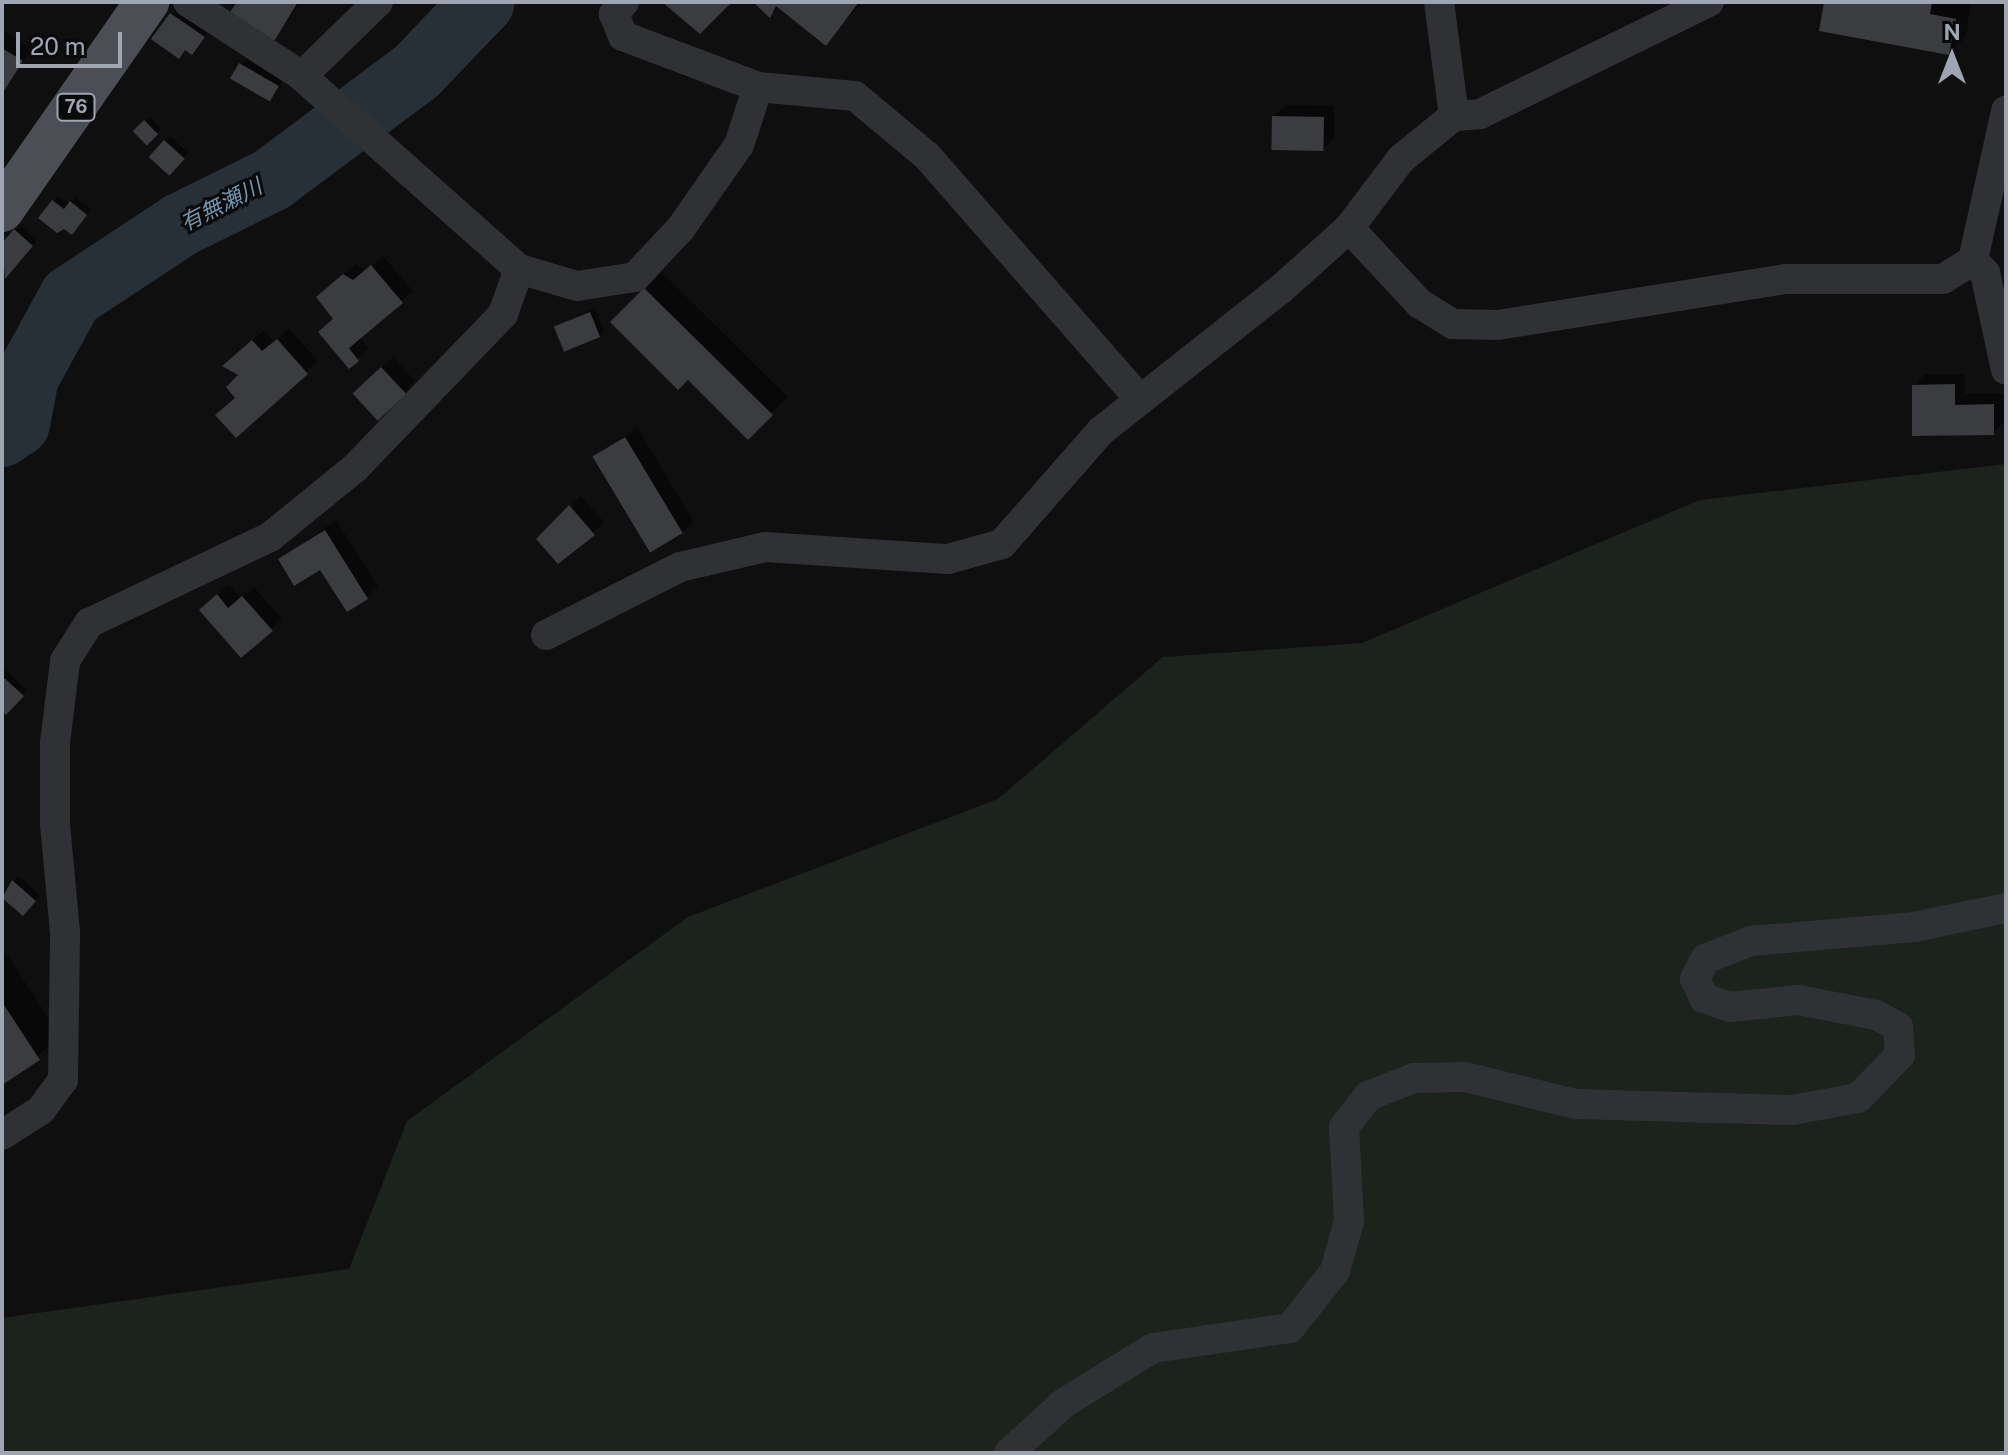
<!DOCTYPE html>
<meta charset="utf-8">
<style>
body{margin:0}
#map{position:relative;width:2008px;height:1455px;overflow:hidden;background:#0f0f10;font-family:"Public Sans","Noto Sans JP",sans-serif}
div>[style]{position:absolute}
.green>*{inset:0;background:#1b231c}
.shadow>*{inset:0;background:#0007;transform-origin:0 0}
.river>*{height:64px;margin:-32px;padding:0 32px;transform-origin:32px;border-radius:32px;background:#273036}
.building>*{inset:0;background:#3b3c40;transform-origin:0 0}
.street>*{height:30px;margin:-15px;padding:0 15px;transform-origin:15px;border-radius:15px;background:#303135}
.primary>*{height:44px;margin:-22px;padding:0 22px;transform-origin:22px;border-radius:22px;background:#4c4e55}
span{translate:-50% -50%;white-space:nowrap;text-align:center;line-height:1.15;-webkit-text-stroke:6px #0a0a0b;paint-order:stroke}
.shield-label span{padding:2px 6px;background:#0a0a0b;border:2px solid;border-radius:6px;-webkit-text-stroke-width:0}
.shield-label{font-size:18px;color:#9fa6b2;font-weight:700}
.water-label{font-size:22px;color:#7497b0;font-style:italic}
.frame{position:absolute;inset:0;border:4px solid #9fa6b2;pointer-events:none}
.north{position:absolute;left:1912px;top:16px;width:80px;height:80px;-webkit-text-stroke:6px #0a0a0b;paint-order:stroke;rotate:0deg;font-size:22px;font-weight:700;line-height:32px;text-align:center;color:#9fa6b2}
.north::after{content:'';display:block;margin:auto;width:28px;height:36px;background:#9fa6b2;clip-path:polygon(50% 0,100% 100%,50% 72%,0 100%)}
.scale{position:absolute;left:16px;top:32px;width:106px;height:36px;box-sizing:border-box;border:4px solid #9fa6b2;border-top:0;padding-left:10px;font-size:24px;line-height:28px;white-space:nowrap;color:#9fa6b2;-webkit-text-stroke:6px #0a0a0b;paint-order:stroke}
</style>
<div id="map">
<div class="green">
<div style="clip-path:polygon(2006px 464px,2006px 1453px,2px 1453px,2px 1318px,349px 1269px,407px 1121px,688px 917px,998px 799px,1163px 657px,1362px 643px,1700px 500px)"></div>
</div>
<div class="shadow">
<div style="clip-path:polygon(239px 2px,301px 2px,272px 40px)"></div>
<div style="clip-path:polygon(756px 2px,862px 2px,826px 43px,779px 6px,770px 15px)"></div>
<div style="clip-path:polygon(1826px 2px,1971px 2px,1966px 35px,1949px 52px)"></div>
<div style="clip-path:polygon(177px 9px,208px 32px,197px 47px,186px 48px,172px 14px)"></div>
<div style="clip-path:polygon(2px 30px,32px 49px,3px 90px,2px 89px)"></div>
<div style="clip-path:polygon(246px 59px,283px 80px,270px 98px,241px 64px)"></div>
<div style="clip-path:polygon(1286px 105px,1334px 106px,1334px 138px,1323px 149px,1274px 116px)"></div>
<div style="left:150px;top:117px;width:16px;height:20px;rotate:45deg"></div>
<div style="left:170px;top:136px;width:25px;height:28px;rotate:43deg"></div>
<div style="clip-path:polygon(58px 196px,69px 205px,76px 198px,91px 209px,77px 228px,53px 201px)"></div>
<div style="clip-path:polygon(20px 226px,37px 240px,5px 276px,2px 246px)"></div>
<div style="clip-path:polygon(383px 256px,413px 291px,359px 337px,369px 348px,349px 366px,329px 287px,356px 264px,365px 271px)"></div>
<div style="clip-path:polygon(662px 273px,788px 397px,748px 437px,688px 378px,613px 322px)"></div>
<div style="clip-path:polygon(595px 308px,604px 331px,599px 336px,556px 327px)"></div>
<div style="clip-path:polygon(289px 329px,318px 361px,236px 435px,240px 375px,236px 355px,264px 330px,274px 342px)"></div>
<div style="clip-path:polygon(393px 357px,415px 381px,404px 392px,365px 382px)"></div>
<div style="clip-path:polygon(1925px 374px,1965px 374px,1965px 394px,2004px 394px,2004px 422px,1993px 433px,1914px 386px)"></div>
<div style="clip-path:polygon(637px 427px,693px 521px,682px 532px,595px 456px)"></div>
<div style="clip-path:polygon(581px 496px,604px 522px,593px 533px,538px 539px)"></div>
<div style="clip-path:polygon(336px 520px,378px 586px,367px 597px,321px 567px,281px 559px)"></div>
<div style="clip-path:polygon(229px 585px,241px 598px,254px 587px,282px 619px,242px 656px,213px 599px)"></div>
<div style="clip-path:polygon(2px 667px,27px 690px,6px 712px,2px 708px)"></div>
<div style="left:18px;top:876px;width:29px;height:25px;rotate:41deg"></div>
<div style="clip-path:polygon(2px 947px,61px 1037px,2px 1083px)"></div>
</div>
<div class="river">
<div style="left:2px;top:435px;width:19px;rotate:-35deg"></div>
<div style="left:18px;top:424px;width:48px;rotate:-79.2deg"></div>
<div style="left:27px;top:377px;width:91px;rotate:-61.2deg"></div>
<div style="left:71px;top:297px;width:131px;rotate:-33.4deg"></div>
<div style="left:180px;top:225px;width:102px;rotate:-26.3deg"></div>
<div style="left:271px;top:180px;width:182px;rotate:-36.7deg"></div>
<div style="left:417px;top:71px;width:95px;rotate:-46.3deg"></div>
</div>
<div class="building">
<div style="clip-path:polygon(237px 2px,298px 2px,273px 43px,228px 15px)"></div>
<div style="clip-path:polygon(662px 2px,732px 2px,700px 34px)"></div>
<div style="clip-path:polygon(753px 2px,859px 2px,826px 46px,776px 6px,770px 18px)"></div>
<div style="clip-path:polygon(1824px 2px,1932px 2px,1930px 14px,1956px 19px,1949px 55px,1819px 31px)"></div>
<div style="clip-path:polygon(170px 13px,205px 37px,192px 55px,185px 50px,179px 59px,151px 39px)"></div>
<div style="clip-path:polygon(2px 48px,23px 61px,2px 94px)"></div>
<div style="left:239px;top:63px;width:46px;height:18px;rotate:30deg"></div>
<div style="left:1272px;top:116px;width:52px;height:34px;rotate:1deg"></div>
<div style="left:144px;top:120px;width:20px;height:16px;rotate:45deg"></div>
<div style="left:164px;top:140px;width:28px;height:23px;rotate:42deg"></div>
<div style="clip-path:polygon(52px 200px,64px 209px,70px 201px,87px 215px,72px 235px,64px 229px,57px 233px,38px 218px)"></div>
<div style="clip-path:polygon(14px 229px,33px 246px,5px 279px,2px 243px)"></div>
<div style="clip-path:polygon(371px 265px,403px 303px,349px 348px,359px 361px,349px 369px,318px 332px,333px 319px,316px 297px,343px 274px,353px 280px)"></div>
<div style="clip-path:polygon(644px 288px,773px 415px,748px 440px,688px 380px,678px 390px,610px 322px)"></div>
<div style="left:590px;top:312px;width:27px;height:39px;rotate:68deg"></div>
<div style="clip-path:polygon(277px 339px,308px 374px,236px 438px,215px 415px,235px 398px,226px 387px,238px 375px,222px 366px,252px 340px,262px 351px)"></div>
<div style="left:381px;top:367px;width:37px;height:39px;rotate:47deg"></div>
<div style="clip-path:polygon(1955px 384px,1955px 405px,1994px 404px,1994px 435px,1912px 436px,1912px 385px)"></div>
<div style="left:625px;top:437px;width:112px;height:38px;rotate:59deg"></div>
<div style="clip-path:polygon(569px 505px,595px 535px,558px 564px,536px 539px)"></div>
<div style="clip-path:polygon(325px 530px,368px 599px,347px 612px,320px 570px,294px 586px,278px 559px)"></div>
<div style="clip-path:polygon(217px 594px,228px 608px,242px 596px,273px 631px,241px 658px,199px 610px)"></div>
<div style="clip-path:polygon(2px 676px,24px 696px,6px 715px,2px 711px)"></div>
<div style="clip-path:polygon(12px 880px,36px 901px,23px 916px,2px 898px)"></div>
<div style="clip-path:polygon(2px 1002px,40px 1060px,2px 1085px)"></div>
</div>
<div class="street">
<div style="left:624px;top:2px;width:16px;rotate:130deg"></div>
<div style="left:614px;top:14px;width:24px;rotate:68deg"></div>
<div style="left:623px;top:36px;width:144px;rotate:20.7deg"></div>
<div style="left:1439px;top:2px;width:115px;rotate:82.5deg"></div>
<div style="left:302px;top:76px;width:106px;rotate:-44.2deg"></div>
<div style="left:1349px;top:228px;width:103px;rotate:47deg"></div>
<div style="left:1419px;top:303px;width:40px;rotate:32deg"></div>
<div style="left:1453px;top:324px;width:45px;rotate:1.3deg"></div>
<div style="left:1498px;top:325px;width:292px;rotate:-9.1deg"></div>
<div style="left:1786px;top:279px;width:157px"></div>
<div style="left:1943px;top:279px;width:36px;rotate:-32deg"></div>
<div style="left:1973px;top:260px;width:18px;rotate:47deg"></div>
<div style="left:1985px;top:273px;width:99px;rotate:77.8deg"></div>
<div style="left:1973px;top:260px;width:153px;rotate:-77.5deg"></div>
<div style="left:519px;top:269px;width:60px;rotate:16.3deg"></div>
<div style="left:577px;top:286px;width:59px;rotate:-8.8deg"></div>
<div style="left:635px;top:277px;width:67px;rotate:-46.8deg"></div>
<div style="left:681px;top:228px;width:101px;rotate:-55.1deg"></div>
<div style="left:739px;top:145px;width:61px;rotate:-71.9deg"></div>
<div style="left:758px;top:87px;width:97px;rotate:5.3deg"></div>
<div style="left:855px;top:96px;width:94px;rotate:39.8deg"></div>
<div style="left:927px;top:156px;width:320px;rotate:48.8deg"></div>
<div style="left:546px;top:635px;width:150px;rotate:-26.9deg"></div>
<div style="left:680px;top:567px;width:87px;rotate:-13.2deg"></div>
<div style="left:765px;top:547px;width:183px;rotate:3.8deg"></div>
<div style="left:948px;top:559px;width:56px;rotate:-15.5deg"></div>
<div style="left:1002px;top:544px;width:150px;rotate:-48.8deg"></div>
<div style="left:1101px;top:431px;width:229px;rotate:-38.3deg"></div>
<div style="left:1281px;top:289px;width:91px;rotate:-41.9deg"></div>
<div style="left:1349px;top:228px;width:86px;rotate:-53deg"></div>
<div style="left:1401px;top:159px;width:68px;rotate:-39.1deg"></div>
<div style="left:1454px;top:116px;width:26px;rotate:-4deg"></div>
<div style="left:1480px;top:114px;width:255px;rotate:-26.1deg"></div>
<div style="left:2px;top:1135px;width:46px;rotate:-32.7deg"></div>
<div style="left:41px;top:1110px;width:37px;rotate:-54deg"></div>
<div style="left:63px;top:1080px;width:148px;rotate:-89.2deg"></div>
<div style="left:65px;top:932px;width:108px;rotate:-95.3deg"></div>
<div style="left:55px;top:824px;width:81px;rotate:-90deg"></div>
<div style="left:55px;top:743px;width:83px;rotate:-83deg"></div>
<div style="left:65px;top:661px;width:45px;rotate:-57.7deg"></div>
<div style="left:89px;top:623px;width:200px;rotate:-25.4deg"></div>
<div style="left:270px;top:537px;width:109px;rotate:-39.1deg"></div>
<div style="left:355px;top:468px;width:214px;rotate:-46.1deg"></div>
<div style="left:503px;top:314px;width:48px;rotate:-70.4deg"></div>
<div style="left:519px;top:269px;width:290px;rotate:-138.4deg"></div>
<div style="left:302px;top:76px;width:136px;rotate:-147deg"></div>
<div style="left:1009px;top:1453px;width:74px;rotate:-42.3deg"></div>
<div style="left:1064px;top:1403px;width:105px;rotate:-31.7deg"></div>
<div style="left:1153px;top:1348px;width:138px;rotate:-8.3deg"></div>
<div style="left:1290px;top:1328px;width:73px;rotate:-51.7deg"></div>
<div style="left:1335px;top:1271px;width:52px;rotate:-74.4deg"></div>
<div style="left:1349px;top:1221px;width:94px;rotate:-93deg"></div>
<div style="left:1344px;top:1127px;width:39px;rotate:-52deg"></div>
<div style="left:1368px;top:1096px;width:49px;rotate:-21.4deg"></div>
<div style="left:1414px;top:1078px;width:51px;rotate:-1.1deg"></div>
<div style="left:1465px;top:1077px;width:114px;rotate:13.7deg"></div>
<div style="left:1576px;top:1104px;width:216px;rotate:1.6deg"></div>
<div style="left:1792px;top:1110px;width:67px;rotate:-10.3deg"></div>
<div style="left:1858px;top:1098px;width:60px;rotate:-45.7deg"></div>
<div style="left:1900px;top:1055px;width:28px;rotate:-94deg"></div>
<div style="left:1898px;top:1027px;width:25px;rotate:-151deg"></div>
<div style="left:1876px;top:1015px;width:79px;rotate:-169.1deg"></div>
<div style="left:1798px;top:1000px;width:68px;rotate:174.1deg"></div>
<div style="left:1730px;top:1007px;width:28px;rotate:-161deg"></div>
<div style="left:1704px;top:998px;width:21px;rotate:-115deg"></div>
<div style="left:1695px;top:979px;width:22px;rotate:-63deg"></div>
<div style="left:1705px;top:959px;width:49px;rotate:-21.4deg"></div>
<div style="left:1751px;top:941px;width:164px;rotate:-4.9deg"></div>
<div style="left:1914px;top:927px;width:94px;rotate:-11.7deg"></div>
</div>
<div class="primary">
<div style="left:2px;top:210px;width:254px;rotate:-55.1deg"></div>
</div>
<div class="shield-label">
<span style="left:76px;top:107px">76</span>
</div>
<div class="water-label">
<span style="left:221px;top:205px;rotate:-27deg">有無瀬川</span>
</div>
<div class="frame"></div>
<div class="north">N</div>
<div class="scale">20 m</div>
</div>
